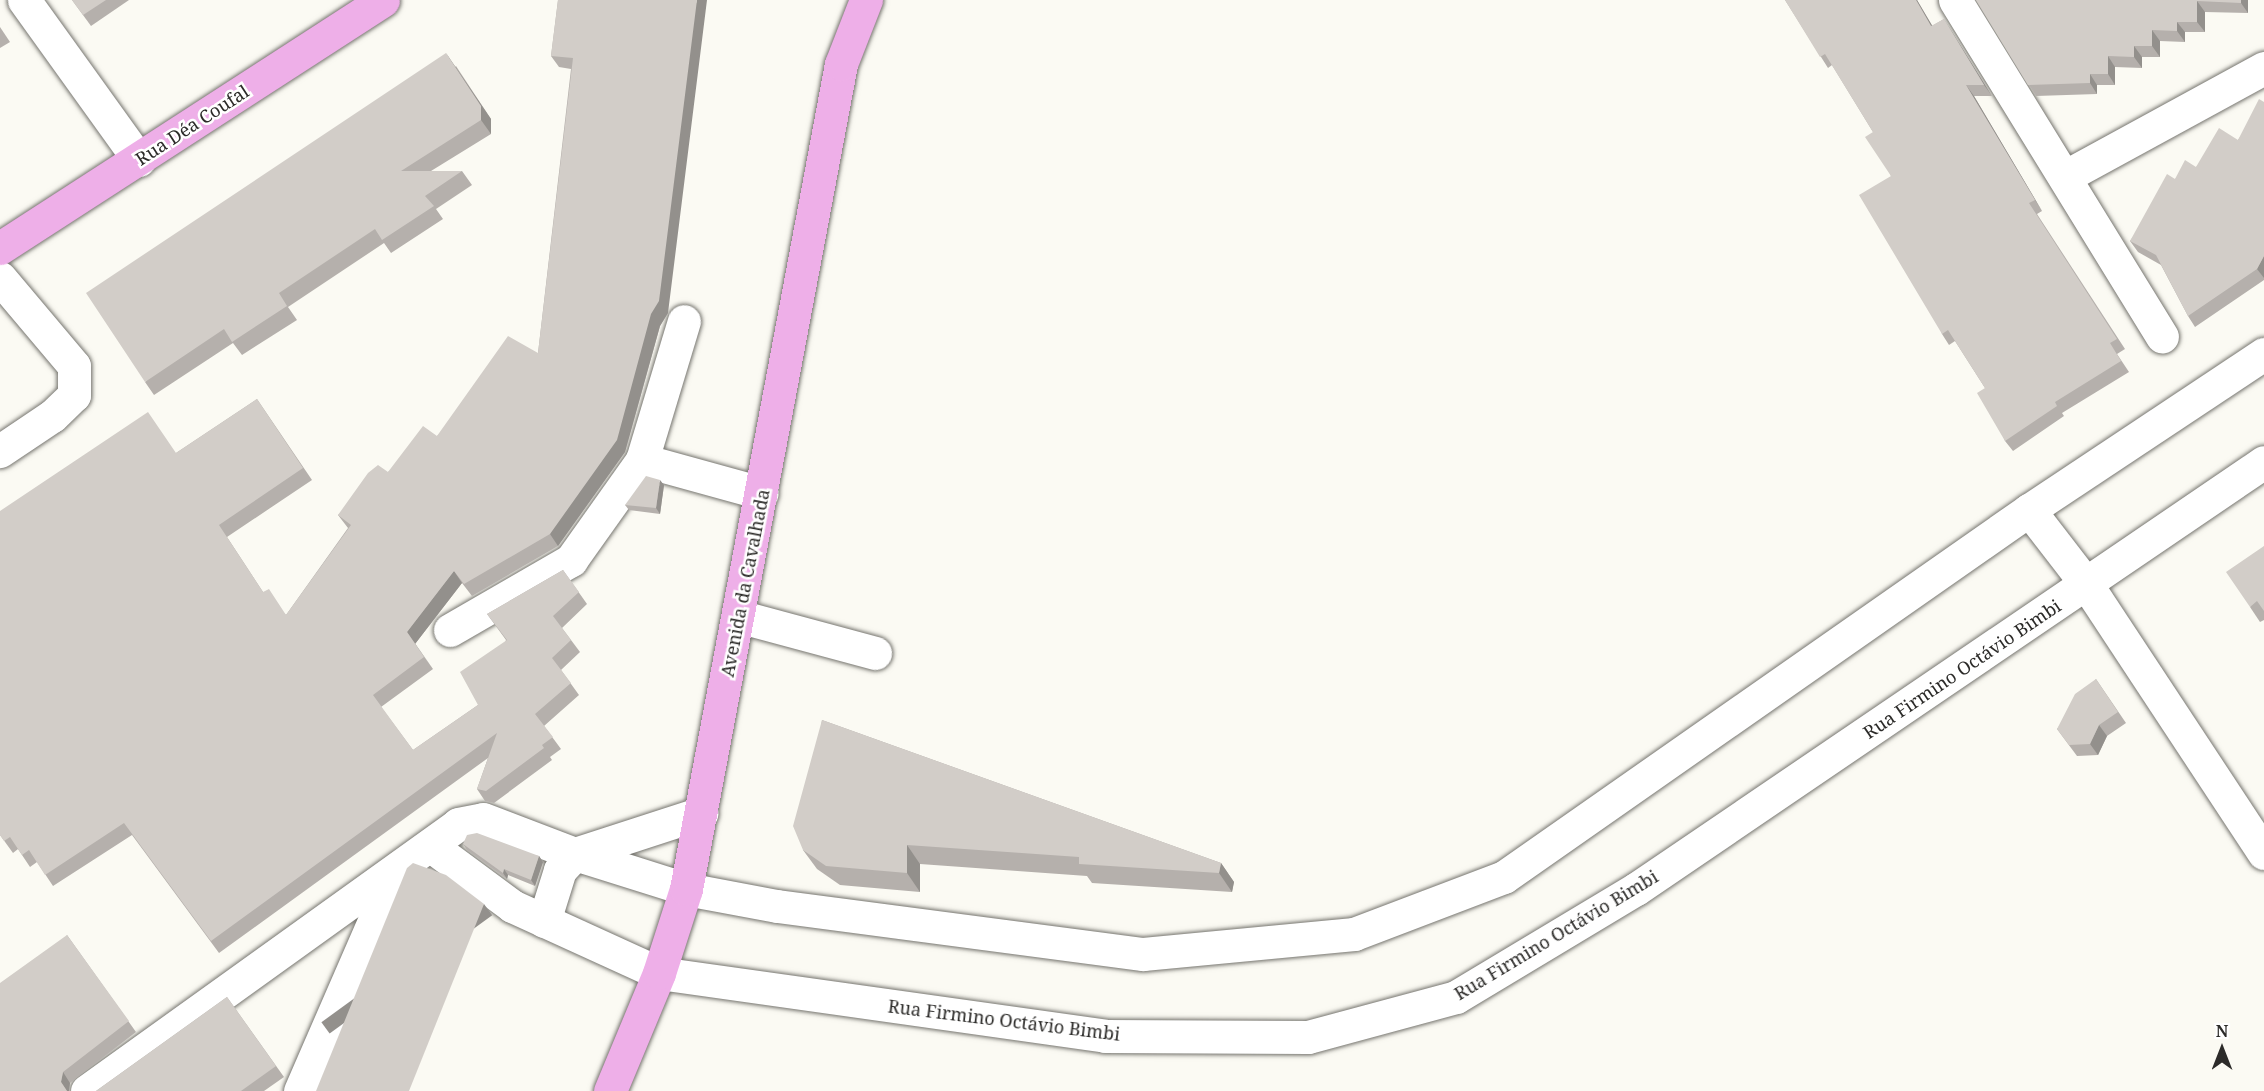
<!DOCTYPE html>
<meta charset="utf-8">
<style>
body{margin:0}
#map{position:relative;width:2264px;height:1091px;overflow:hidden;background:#fbfaf3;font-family:"Noto Serif",serif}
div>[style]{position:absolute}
.roads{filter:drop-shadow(0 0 2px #76756f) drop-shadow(0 0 2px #76756f)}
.minor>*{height:33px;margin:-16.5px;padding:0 16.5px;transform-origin:16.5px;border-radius:16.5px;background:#fff}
.major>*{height:33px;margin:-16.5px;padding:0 16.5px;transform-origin:16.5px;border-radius:16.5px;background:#eeafe8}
.wall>*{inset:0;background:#b5b0ac}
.shaded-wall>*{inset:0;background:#93908c;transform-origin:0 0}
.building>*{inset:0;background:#d2cdc8}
span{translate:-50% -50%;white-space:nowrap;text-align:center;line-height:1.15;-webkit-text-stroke:5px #fff;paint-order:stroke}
.street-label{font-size:18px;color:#2c2b29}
.north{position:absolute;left:2192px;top:1019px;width:60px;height:60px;-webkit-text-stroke:4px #fff;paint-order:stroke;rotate:0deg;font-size:16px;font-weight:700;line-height:24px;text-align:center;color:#2c2b29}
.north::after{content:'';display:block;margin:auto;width:21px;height:27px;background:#2c2b29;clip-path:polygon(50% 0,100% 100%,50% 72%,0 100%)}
</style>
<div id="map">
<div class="roads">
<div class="minor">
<div style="left:24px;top:0;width:197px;rotate:54.3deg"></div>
<div style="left:1955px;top:0;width:395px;rotate:58.4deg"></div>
<div style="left:2066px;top:176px;width:226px;rotate:-28.6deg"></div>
<div style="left:0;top:278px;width:115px;rotate:49.9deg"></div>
<div style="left:74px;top:366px;width:29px;rotate:90deg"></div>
<div style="left:74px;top:395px;width:30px;rotate:136deg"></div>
<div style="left:52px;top:416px;width:63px;rotate:146.1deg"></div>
<div style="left:642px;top:460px;width:124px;rotate:15.4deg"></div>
<div style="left:2029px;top:510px;width:95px;rotate:52.3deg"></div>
<div style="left:2087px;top:585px;width:321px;rotate:56.6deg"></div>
<div style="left:738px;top:616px;width:142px;rotate:15.1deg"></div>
<div style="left:450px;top:630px;width:140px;rotate:-30deg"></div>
<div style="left:571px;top:560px;width:123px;rotate:-54.6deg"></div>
<div style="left:642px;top:460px;width:145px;rotate:-73.2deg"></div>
<div style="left:431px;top:846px;width:101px;rotate:36.5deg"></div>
<div style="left:512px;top:906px;width:162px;rotate:24.5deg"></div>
<div style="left:659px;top:973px;width:450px;rotate:8deg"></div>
<div style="left:1105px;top:1036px;width:203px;rotate:0.3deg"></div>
<div style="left:1308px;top:1037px;width:153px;rotate:-15.1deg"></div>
<div style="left:1456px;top:997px;width:210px;rotate:-31deg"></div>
<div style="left:1636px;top:889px;width:759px;rotate:-34.21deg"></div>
<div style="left:544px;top:921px;width:53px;rotate:-72.6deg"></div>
<div style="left:560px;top:870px;width:22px;rotate:-47deg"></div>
<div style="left:575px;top:854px;width:133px;rotate:-18deg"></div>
<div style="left:87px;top:1091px;width:457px;rotate:-35.7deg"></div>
<div style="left:458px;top:824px;width:25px;rotate:-11deg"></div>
<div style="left:483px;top:819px;width:98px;rotate:20.8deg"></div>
<div style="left:575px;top:854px;width:116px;rotate:17.5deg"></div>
<div style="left:686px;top:889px;width:93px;rotate:10.6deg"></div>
<div style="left:777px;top:906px;width:369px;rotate:7.5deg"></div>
<div style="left:1143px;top:954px;width:212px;rotate:-5.4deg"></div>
<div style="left:1354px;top:934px;width:160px;rotate:-20.8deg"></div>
<div style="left:1504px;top:877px;width:641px;rotate:-34.96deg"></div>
<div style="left:2029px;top:510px;width:282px;rotate:-33.6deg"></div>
<div style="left:300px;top:1091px;width:241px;rotate:-66.5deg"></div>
</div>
<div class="major">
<div style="left:0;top:248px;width:456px;rotate:-32.9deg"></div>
<div style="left:610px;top:1091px;width:128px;rotate:-67.4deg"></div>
<div style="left:659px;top:973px;width:88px;rotate:-72.2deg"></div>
<div style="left:686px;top:889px;width:839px;rotate:-79.36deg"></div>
<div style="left:841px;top:64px;width:69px;rotate:-68.7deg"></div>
</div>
</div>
<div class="wall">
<div style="clip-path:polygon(72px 0,129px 0,91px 26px)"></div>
<div style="clip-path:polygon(558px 0,668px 313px,660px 326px,625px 452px,558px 546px,472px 596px,462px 583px,415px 644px,433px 669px,381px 707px,413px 750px,478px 705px,506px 640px,487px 614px,563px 570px,587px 604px,562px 628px,580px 652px,561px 670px,579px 695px,544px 726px,561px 749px,550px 757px,552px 760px,494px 803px,485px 801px,477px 789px,488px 758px,219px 953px,132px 835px,53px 886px,37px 862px,30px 867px,18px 849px,13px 853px,0 835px,176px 453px,257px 399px,312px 480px,227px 537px,263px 592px,286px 615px,348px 528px,338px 515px,388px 472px,437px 436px,538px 353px,571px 69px,559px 67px,551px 56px)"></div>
<div style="clip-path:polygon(1785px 0,1917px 0,1932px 26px,1944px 19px,1992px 96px,1974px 96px,2042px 211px,2037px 214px,2125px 349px,2117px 354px,2129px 372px,2062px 413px,2064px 416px,2013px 451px,2005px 441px,1985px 388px,1955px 341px,1949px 345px,1942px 334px,1891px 176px,1873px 132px,1832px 65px,1828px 68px)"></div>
<div style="clip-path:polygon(1976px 0,2248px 0,2248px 13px,2205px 12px,2205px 32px,2185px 32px,2185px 42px,2160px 41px,2160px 57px,2142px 57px,2142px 68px,2115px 67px,2115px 85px,2097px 85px,2097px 94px,2036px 96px)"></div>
<div style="clip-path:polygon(0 27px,10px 42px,0 48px)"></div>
<div style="clip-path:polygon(456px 66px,491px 119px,491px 134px,431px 171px,462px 171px,472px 185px,436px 209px,443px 219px,391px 253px,384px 243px,288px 307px,297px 320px,242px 355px,233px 343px,154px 395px,145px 382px)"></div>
<div style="clip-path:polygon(2264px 102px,2264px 280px,2195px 327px,2188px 316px,2161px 265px,2138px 252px,2130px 241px,2175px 179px,2196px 167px,2238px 140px)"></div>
<div style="clip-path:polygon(664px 485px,660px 514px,629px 510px,625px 505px)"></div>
<div style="clip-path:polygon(2264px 546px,2264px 620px,2260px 622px,2250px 607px)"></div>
<div style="clip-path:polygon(2096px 679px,2126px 723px,2107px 736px,2098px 755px,2077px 756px,2057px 729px)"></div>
<div style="clip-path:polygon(822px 720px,1221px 863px,1234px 882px,1232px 892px,1092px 883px,1087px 876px,920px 864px,920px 892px,840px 885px,817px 869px,803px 850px)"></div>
<div style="clip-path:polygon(463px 844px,539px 856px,543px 862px,535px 886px,508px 875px,507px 879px,467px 850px)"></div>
<div style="clip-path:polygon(67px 935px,136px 1032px,70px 1083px,69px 1091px,0 1091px)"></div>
<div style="clip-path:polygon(227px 997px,284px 1077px,264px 1091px,96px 1091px)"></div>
</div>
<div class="shaded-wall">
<div style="clip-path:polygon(697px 0,707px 0,668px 313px,660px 326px,625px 452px,558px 546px,550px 534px)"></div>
<div style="clip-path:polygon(1916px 0,1917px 0,1939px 37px,1931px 26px)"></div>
<div style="clip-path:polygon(2241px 0,2248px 0,2248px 13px,2241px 3px)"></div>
<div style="clip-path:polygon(2197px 1px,2205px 12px,2205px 32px,2197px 22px)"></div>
<div style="clip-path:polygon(1944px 19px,1951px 30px,1992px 96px,1984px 85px)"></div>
<div style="clip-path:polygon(2177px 22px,2185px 32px,2185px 42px,2177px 31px)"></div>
<div style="clip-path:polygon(2152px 30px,2160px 41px,2160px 57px,2152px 46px)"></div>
<div style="clip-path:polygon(2134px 46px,2142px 57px,2142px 68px,2134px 57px)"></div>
<div style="clip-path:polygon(446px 53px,491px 119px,491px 134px,481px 120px)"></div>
<div style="clip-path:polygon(2108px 56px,2115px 67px,2115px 85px,2108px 74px)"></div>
<div style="clip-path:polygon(2090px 74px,2097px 85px,2097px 94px,2090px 83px)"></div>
<div style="clip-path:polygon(1966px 85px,1974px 96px,2042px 211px,2035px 200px)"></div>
<div style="clip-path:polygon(2264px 256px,2264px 278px,2257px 269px)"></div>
<div style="clip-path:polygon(660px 480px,664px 485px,660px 514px,656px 508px)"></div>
<div style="clip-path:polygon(454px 571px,462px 583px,415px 644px,433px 669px,407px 632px)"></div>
<div style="clip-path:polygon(2099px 725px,2107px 736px,2098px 755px,2090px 744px)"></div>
<div style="clip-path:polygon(907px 845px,920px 864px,920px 892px,907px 873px)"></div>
<div style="clip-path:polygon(539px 856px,543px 862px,535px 886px,531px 880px)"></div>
<div style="clip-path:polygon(1221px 863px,1234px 882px,1232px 892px,1219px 873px)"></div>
<div style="clip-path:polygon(504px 869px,508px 875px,507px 879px,503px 873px)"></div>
<div style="left:484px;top:904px;width:14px;height:201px;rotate:54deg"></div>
<div style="clip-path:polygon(63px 1072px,70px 1083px,69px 1091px,67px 1091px,61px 1082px)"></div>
</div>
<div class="building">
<div style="clip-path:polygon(72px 0,106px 0,83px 15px)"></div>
<div style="clip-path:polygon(558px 0,697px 0,659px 301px,651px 314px,617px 440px,550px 534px,464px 584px,454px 571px,407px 632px,424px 657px,373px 695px,413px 750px,478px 705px,460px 672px,507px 640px,487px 614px,563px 570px,579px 592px,553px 616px,571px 640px,552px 658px,571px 683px,535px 714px,553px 737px,542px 745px,544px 748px,486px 791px,477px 789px,497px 733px,211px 941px,124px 823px,45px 875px,29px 850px,22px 855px,10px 837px,4px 841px,0 835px,0 511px,148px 412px,176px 453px,257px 399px,303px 468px,219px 525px,263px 592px,269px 589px,286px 615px,351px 525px,338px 515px,368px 473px,378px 465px,388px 472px,423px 426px,437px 436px,508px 336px,538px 353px,573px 58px,551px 56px)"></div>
<div style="clip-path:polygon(1785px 0,1916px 0,1931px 26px,1944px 19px,1984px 85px,1966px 85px,2035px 200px,2029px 203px,2117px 339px,2110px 343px,2121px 361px,2055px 402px,2057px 406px,2005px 441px,1977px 393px,1985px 388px,1948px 330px,1942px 334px,1859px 195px,1891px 176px,1865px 137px,1873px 132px,1825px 54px,1820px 57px)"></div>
<div style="clip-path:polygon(1976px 0,2241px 0,2241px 3px,2197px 1px,2197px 22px,2177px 22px,2177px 31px,2152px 30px,2152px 46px,2134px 46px,2134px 57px,2108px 56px,2108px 74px,2090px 74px,2090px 83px,2028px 85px)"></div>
<div style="clip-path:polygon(446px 53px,481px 106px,481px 120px,401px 171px,462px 171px,425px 196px,434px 206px,382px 240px,375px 229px,279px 293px,287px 306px,232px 342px,224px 329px,145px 382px,86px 293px)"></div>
<div style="clip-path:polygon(2259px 99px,2264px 102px,2264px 256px,2257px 269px,2188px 316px,2156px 255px,2130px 241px,2167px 174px,2175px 179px,2185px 160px,2196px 167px,2219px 128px,2238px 140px)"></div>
<div style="clip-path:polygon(646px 476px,660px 480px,656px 508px,625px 505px)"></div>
<div style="clip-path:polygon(2264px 546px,2264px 611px,2257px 601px,2250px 607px,2226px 572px)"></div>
<div style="clip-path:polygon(2096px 679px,2118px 712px,2099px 725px,2090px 744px,2069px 745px,2057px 729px,2075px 694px)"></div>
<div style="clip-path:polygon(822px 720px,1221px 863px,1219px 873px,1079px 864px,1079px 857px,907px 845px,907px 873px,826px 866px,803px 850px,793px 826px)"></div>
<div style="clip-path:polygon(477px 833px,539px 856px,531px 880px,504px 869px,503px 873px,463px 844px,467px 835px)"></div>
<div style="clip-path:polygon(413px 863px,446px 875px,484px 904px,409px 1091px,316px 1091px,407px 868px)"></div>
<div style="clip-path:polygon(67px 935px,129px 1021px,63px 1072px,61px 1082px,67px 1091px,0 1091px,0 983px)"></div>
<div style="clip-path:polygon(227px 997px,276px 1066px,241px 1091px,96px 1091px)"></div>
</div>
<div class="street-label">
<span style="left:192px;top:125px;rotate:-33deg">Rua Déa Coufal</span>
<span style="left:745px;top:583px;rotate:-79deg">Avenida da Cavalhada</span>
<span style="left:1962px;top:669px;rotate:-34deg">Rua Firmino Octávio Bimbi</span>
<span style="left:1556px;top:935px;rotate:-31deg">Rua Firmino Octávio Bimbi</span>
<span style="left:1004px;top:1020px;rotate:7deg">Rua Firmino Octávio Bimbi</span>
</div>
<div class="north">N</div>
</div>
